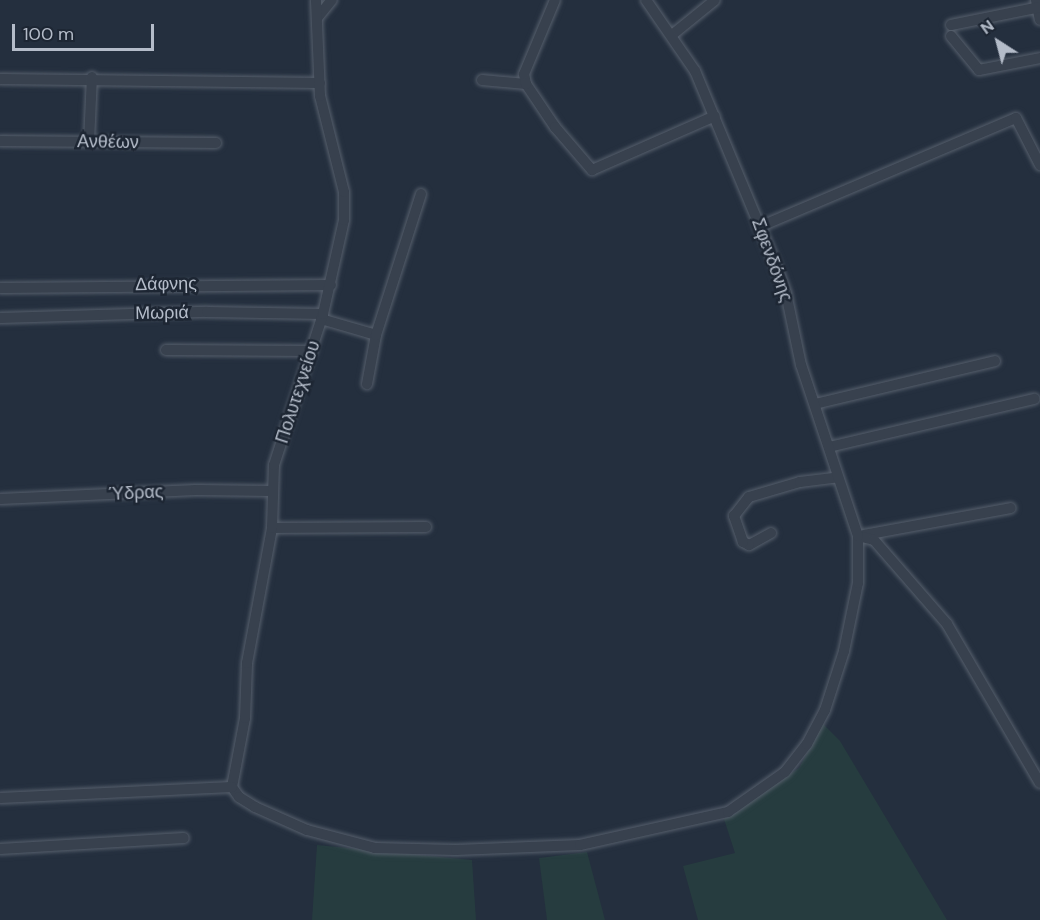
<!DOCTYPE html>
<meta charset="utf-8">
<style>
body{margin:0}
#map{position:relative;width:1040px;height:920px;overflow:hidden;background:#242f3e;font-family:"DM Sans",sans-serif}
div>[style]{position:absolute}
.green>*{inset:0;background:#263c3f}
.roads{filter:drop-shadow(0 0 2px #565f6c) drop-shadow(0 0 2px #565f6c)}
.minor>*{height:10px;margin:-5px;padding:0 5px;transform-origin:5px;border-radius:5px;background:#38414e}
span{translate:-50% -50%;white-space:nowrap;text-align:center;line-height:1.15;-webkit-text-stroke:5px #1d2633;paint-order:stroke}
.street-label{font-size:18px;color:#b4bcc9}
.north{position:absolute;left:968px;top:12px;width:60px;height:60px;-webkit-text-stroke:4px #1d2633;paint-order:stroke;rotate:324deg;font-size:16px;font-weight:700;line-height:24px;text-align:center;color:#b4bcc9}
.north::after{content:'';display:block;margin:auto;width:21px;height:27px;background:#b4bcc9;clip-path:polygon(50% 0,100% 100%,50% 72%,0 100%)}
.scale{position:absolute;left:12px;top:24px;width:142px;height:27px;box-sizing:border-box;border:3px solid #b4bcc9;border-top:0;padding-left:8px;font-size:18px;line-height:21px;white-space:nowrap;color:#b4bcc9;-webkit-text-stroke:4px #1d2633;paint-order:stroke}
</style>
<div id="map">
<div class="green">
<div style="clip-path:polygon(823px 724px,840px 741px,947px 920px,698px 920px,683px 866px,735px 853px,724px 819px,799px 768px)"></div>
<div style="clip-path:polygon(317px 845px,472px 860px,476px 920px,312px 920px)"></div>
<div style="clip-path:polygon(587px 852px,605px 920px,547px 920px,539px 858px)"></div>
</div>
<div class="roads">
<div class="minor">
<div style="left:1036px;top:0;width:20px;rotate:79deg"></div>
<div style="left:318px;top:17px;width:22px;rotate:-51deg"></div>
<div style="left:951px;top:25px;width:91px;rotate:-11.4deg"></div>
<div style="left:672px;top:35px;width:55px;rotate:-39.1deg"></div>
<div style="left:951px;top:36px;width:44px;rotate:50.5deg"></div>
<div style="left:979px;top:70px;width:62px;rotate:-11.1deg"></div>
<div style="left:0;top:79px;width:320px;rotate:0.7deg"></div>
<div style="left:482px;top:80px;width:44px;rotate:5.2deg"></div>
<div style="left:526px;top:84px;width:52px;rotate:56deg"></div>
<div style="left:555px;top:127px;width:57px;rotate:49.3deg"></div>
<div style="left:592px;top:170px;width:134px;rotate:-23.7deg"></div>
<div style="left:526px;top:84px;width:10px;rotate:-101deg"></div>
<div style="left:524px;top:74px;width:80px;rotate:-67.3deg"></div>
<div style="left:0;top:141px;width:216px;rotate:0.5deg"></div>
<div style="left:89px;top:142px;width:65px;rotate:-87.4deg"></div>
<div style="left:759px;top:227px;width:279px;rotate:-23deg"></div>
<div style="left:1016px;top:118px;width:53px;rotate:62.9deg"></div>
<div style="left:0;top:288px;width:331px;rotate:-0.5deg"></div>
<div style="left:0;top:318px;width:207px;rotate:-1.7deg"></div>
<div style="left:207px;top:312px;width:116px;rotate:1deg"></div>
<div style="left:321px;top:319px;width:57px;rotate:16.2deg"></div>
<div style="left:376px;top:335px;width:50px;rotate:100.4deg"></div>
<div style="left:376px;top:335px;width:148px;rotate:-72.3deg"></div>
<div style="left:166px;top:350px;width:146px;rotate:0.4deg"></div>
<div style="left:815px;top:404px;width:185px;rotate:-13.4deg"></div>
<div style="left:829px;top:447px;width:211px;rotate:-13.2deg"></div>
<div style="left:0;top:499px;width:196px;rotate:-2.6deg"></div>
<div style="left:196px;top:490px;width:76px;rotate:0.8deg"></div>
<div style="left:272px;top:528px;width:154px;rotate:-0.4deg"></div>
<div style="left:771px;top:533px;width:25px;rotate:151deg"></div>
<div style="left:749px;top:545px;width:7px;rotate:-153deg"></div>
<div style="left:743px;top:542px;width:28px;rotate:-109deg"></div>
<div style="left:734px;top:516px;width:24px;rotate:-52deg"></div>
<div style="left:749px;top:497px;width:53px;rotate:-16.4deg"></div>
<div style="left:800px;top:482px;width:38px;rotate:-7deg"></div>
<div style="left:864px;top:535px;width:149px;rotate:-10.4deg"></div>
<div style="left:858px;top:536px;width:16px;rotate:14deg"></div>
<div style="left:874px;top:540px;width:111px;rotate:49deg"></div>
<div style="left:947px;top:624px;width:184px;rotate:59.7deg"></div>
<div style="left:232px;top:787px;width:12px;rotate:55deg"></div>
<div style="left:239px;top:797px;width:19px;rotate:32deg"></div>
<div style="left:255px;top:807px;width:57px;rotate:23.9deg"></div>
<div style="left:307px;top:830px;width:70px;rotate:14.8deg"></div>
<div style="left:375px;top:848px;width:81px;rotate:1.4deg"></div>
<div style="left:456px;top:850px;width:124px;rotate:-2.3deg"></div>
<div style="left:580px;top:845px;width:152px;rotate:-12.6deg"></div>
<div style="left:728px;top:812px;width:70px;rotate:-35.1deg"></div>
<div style="left:785px;top:772px;width:36px;rotate:-52deg"></div>
<div style="left:807px;top:744px;width:38px;rotate:-62deg"></div>
<div style="left:825px;top:710px;width:62px;rotate:-72.1deg"></div>
<div style="left:844px;top:651px;width:69px;rotate:-78.4deg"></div>
<div style="left:858px;top:583px;width:47px;rotate:-90deg"></div>
<div style="left:858px;top:536px;width:180px;rotate:-108.4deg"></div>
<div style="left:801px;top:365px;width:74px;rotate:-101.8deg"></div>
<div style="left:786px;top:293px;width:32px;rotate:-110deg"></div>
<div style="left:775px;top:263px;width:208px;rotate:-112.6deg"></div>
<div style="left:695px;top:71px;width:86px;rotate:-124.6deg"></div>
<div style="left:232px;top:787px;width:70px;rotate:-79.3deg"></div>
<div style="left:245px;top:718px;width:55px;rotate:-87.9deg"></div>
<div style="left:247px;top:663px;width:137px;rotate:-79.5deg"></div>
<div style="left:272px;top:528px;width:63px;rotate:-88.2deg"></div>
<div style="left:274px;top:465px;width:159px;rotate:-72deg"></div>
<div style="left:323px;top:314px;width:96px;rotate:-77.4deg"></div>
<div style="left:344px;top:220px;width:28px;rotate:-90deg"></div>
<div style="left:344px;top:192px;width:99px;rotate:-104deg"></div>
<div style="left:320px;top:96px;width:96px;rotate:-92.4deg"></div>
<div style="left:0;top:798px;width:232px;rotate:-2.7deg"></div>
<div style="left:0;top:849px;width:184px;rotate:-3.4deg"></div>
</div>
</div>
<div class="street-label">
<span style="left:108px;top:142px;rotate:1deg">Ανθέων</span>
<span style="left:772px;top:260px;rotate:70deg">Σφενδόνης</span>
<span style="left:166px;top:284px;rotate:-1deg">Δάφνης</span>
<span style="left:162px;top:313px;rotate:-1deg">Μωριά</span>
<span style="left:298px;top:392px;rotate:-72deg">Πολυτεχνείου</span>
<span style="left:136px;top:493px;rotate:-3deg">Ύδρας</span>
</div>
<div class="north">N</div>
<div class="scale">100 m</div>
</div>
